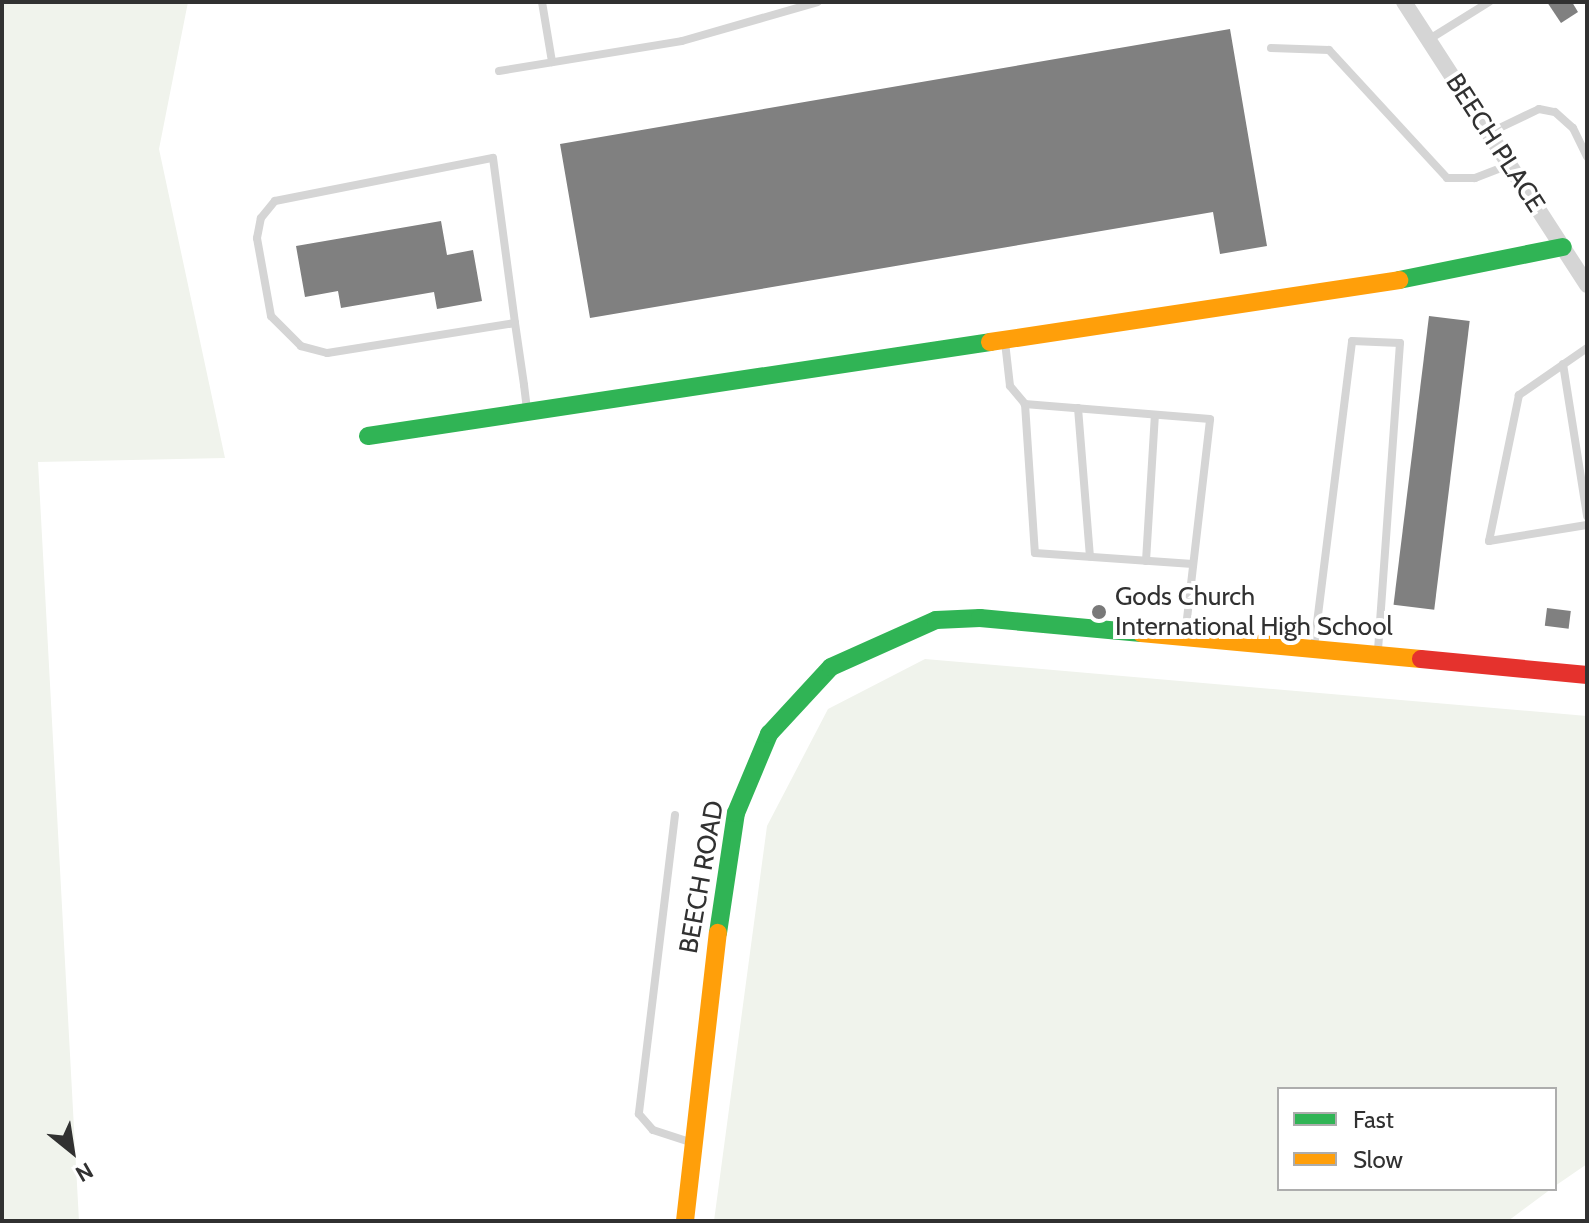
<!DOCTYPE html>
<style>
body{margin:0}
#map{position:relative;width:1589px;height:1223px;overflow:hidden;background:#fff;font-family:Cabin,sans-serif}
div>[style]{position:absolute}
.green>*{inset:0;background:#f0f3ec}
.building>*{inset:0;background:#808080;transform-origin:0 0}
.lane>*{height:8px;margin:-4px;padding:0 4px;transform-origin:4px;border-radius:4px;background:#d5d5d5}
.street>*{height:16px;margin:-8px;padding:0 8px;transform-origin:8px;border-radius:8px;background:#d5d5d5}
.fast>*{height:18px;margin:-9px;padding:0 9px;transform-origin:9px;border-radius:9px;background:#30b455}
.slow>*{height:18px;margin:-9px;padding:0 9px;transform-origin:9px;border-radius:9px;background:#ff9f0a}
.jam>*{height:18px;margin:-9px;padding:0 9px;transform-origin:9px;border-radius:9px;background:#e5322d}
.dots>*{width:22px;height:22px;translate:-50% -50%;box-sizing:border-box;border:4px solid #fff;border-radius:50%}
span{translate:-50% -50%;white-space:nowrap;text-align:center;line-height:1.15;-webkit-text-stroke:8px #fff;paint-order:stroke}
.street-label{font-size:26px;color:#313131}
.poi-label{font-size:26px;color:#313131}
.left{translate:0 -50%;text-align:left}
.frame{position:absolute;inset:0;border:4px solid #313131;pointer-events:none}
.legend{position:absolute;left:1277px;top:1087px;width:280px;height:104px;box-sizing:border-box;background:#fff;border:2px solid #adadad;margin:0;padding:10px 14px;list-style:none;font-size:24px;color:#313131}
.legend li{display:flex;align-items:center;gap:16px;height:40px}
.legend b{width:40px;border:2px solid #adadad}
.north{position:absolute;left:32px;top:1111px;width:80px;height:80px;-webkit-text-stroke:6px #fff;paint-order:stroke;rotate:150deg;font-size:22px;font-weight:700;line-height:32px;text-align:center;color:#313131}
.north::after{content:'';display:block;margin:auto;width:28px;height:36px;background:#313131;clip-path:polygon(50% 0,100% 100%,50% 72%,0 100%)}
</style>
<div id="map">
<div class="green">
<div style="clip-path:polygon(2px 2px,188px 2px,159px 149px,225px 458px,38px 462px,79px 1221px,2px 1221px)"></div>
<div style="clip-path:polygon(925px 659px,1587px 716px,1587px 1164px,1555px 1186px,1555px 1089px,1279px 1089px,1279px 1189px,1551px 1189px,1508px 1221px,714px 1221px,767px 826px,828px 709px)"></div>
</div>
<div class="building">
<div style="clip-path:polygon(1547px 2px,1572px 2px,1578px 12px,1561px 23px)"></div>
<div style="clip-path:polygon(1230px 29px,1267px 246px,1220px 254px,1213px 212px,590px 318px,560px 144px)"></div>
<div style="clip-path:polygon(441px 221px,447px 255px,473px 250px,482px 301px,437px 309px,434px 292px,341px 308px,338px 291px,305px 297px,296px 246px)"></div>
<div style="left:1429px;top:316px;width:41px;height:291px;rotate:7deg"></div>
<div style="left:1547px;top:608px;width:24px;height:18px;rotate:7deg"></div>
</div>
<div class="lane">
<div style="left:542px;top:2px;width:61px;rotate:80.5deg"></div>
<div style="left:1428px;top:40px;width:72px;rotate:-31.9deg"></div>
<div style="left:1271px;top:48px;width:58px;rotate:2deg"></div>
<div style="left:1329px;top:50px;width:174px;rotate:47.3deg"></div>
<div style="left:1447px;top:178px;width:28px"></div>
<div style="left:1475px;top:178px;width:36px;rotate:-21deg"></div>
<div style="left:499px;top:71px;width:185px;rotate:-9.3deg"></div>
<div style="left:682px;top:41px;width:141px;rotate:-16deg"></div>
<div style="left:1489px;top:133px;width:55px;rotate:-25.6deg"></div>
<div style="left:1539px;top:109px;width:16px;rotate:11deg"></div>
<div style="left:1555px;top:112px;width:24px;rotate:42deg"></div>
<div style="left:1573px;top:128px;width:32px;rotate:64deg"></div>
<div style="left:515px;top:323px;width:190px;rotate:170.9deg"></div>
<div style="left:327px;top:353px;width:27px;rotate:-165deg"></div>
<div style="left:301px;top:346px;width:42px;rotate:-135deg"></div>
<div style="left:271px;top:316px;width:79px;rotate:-100.2deg"></div>
<div style="left:257px;top:238px;width:20px;rotate:-79deg"></div>
<div style="left:261px;top:218px;width:22px;rotate:-51deg"></div>
<div style="left:275px;top:201px;width:222px;rotate:-11.2deg"></div>
<div style="left:493px;top:158px;width:166px;rotate:82.4deg"></div>
<div style="left:515px;top:323px;width:63px;rotate:81.7deg"></div>
<div style="left:524px;top:385px;width:25px;rotate:83deg"></div>
<div style="left:1005px;top:342px;width:44px;rotate:83.5deg"></div>
<div style="left:1010px;top:386px;width:23px;rotate:50deg"></div>
<div style="left:1587px;top:348px;width:83px;rotate:145.3deg"></div>
<div style="left:1519px;top:395px;width:149px;rotate:101.6deg"></div>
<div style="left:1489px;top:541px;width:99px;rotate:-9.3deg"></div>
<div style="left:1563px;top:364px;width:154px;rotate:81deg"></div>
<div style="left:1078px;top:408px;width:149px;rotate:85.4deg"></div>
<div style="left:1146px;top:561px;width:146px;rotate:-86.5deg"></div>
<div style="left:1185px;top:636px;width:218px;rotate:-83.4deg"></div>
<div style="left:1210px;top:419px;width:186px;rotate:-175.4deg"></div>
<div style="left:1025px;top:404px;width:149px;rotate:86.2deg"></div>
<div style="left:1035px;top:553px;width:158px;rotate:4deg"></div>
<div style="left:1314px;top:647px;width:308px;rotate:-82.9deg"></div>
<div style="left:1352px;top:341px;width:48px;rotate:2.4deg"></div>
<div style="left:1400px;top:343px;width:311px;rotate:94.1deg"></div>
<div style="left:675px;top:815px;width:301px;rotate:96.9deg"></div>
<div style="left:639px;top:1114px;width:21px;rotate:49deg"></div>
<div style="left:653px;top:1130px;width:42px;rotate:18deg"></div>
</div>
<div class="street">
<div style="left:1404px;top:2px;width:337px;rotate:57.1deg"></div>
</div>
<div class="fast">
<div style="left:1399px;top:280px;width:167px;rotate:-11.4deg"></div>
<div style="left:368px;top:436px;width:629px;rotate:-8.59deg"></div>
<div style="left:718px;top:933px;width:121px;rotate:-81.5deg"></div>
<div style="left:736px;top:813px;width:86px;rotate:-67.3deg"></div>
<div style="left:769px;top:734px;width:91px;rotate:-47.2deg"></div>
<div style="left:831px;top:667px;width:115px;rotate:-24.1deg"></div>
<div style="left:936px;top:620px;width:44px;rotate:-2.6deg"></div>
<div style="left:980px;top:618px;width:162px;rotate:5.3deg"></div>
</div>
<div class="slow">
<div style="left:990px;top:342px;width:414px;rotate:-8.6deg"></div>
<div style="left:1141px;top:633px;width:281px;rotate:5.3deg"></div>
<div style="left:685px;top:1221px;width:290px;rotate:-83.5deg"></div>
</div>
<div class="jam">
<div style="left:1421px;top:659px;width:167px;rotate:5.5deg"></div>
</div>
<div class="dots">
<div style="left:1099px;top:612px;background:#797979"></div>
</div>
<div class="street-label">
<span style="left:1495px;top:143px;rotate:57deg">BEECH PLACE</span>
<span style="left:702px;top:877px;rotate:-80deg">BEECH ROAD</span>
</div>
<div class="poi-label">
<span class="left" style="left:1115px;top:612px">Gods Church<br>International High School</span>
</div>
<div class="frame"></div>
<ul class="legend">
<li><b style="height:10px;background:#30b455"></b>Fast</li>
<li><b style="height:10px;background:#ff9f0a"></b>Slow</li>
</ul>
<div class="north">N</div>
</div>
